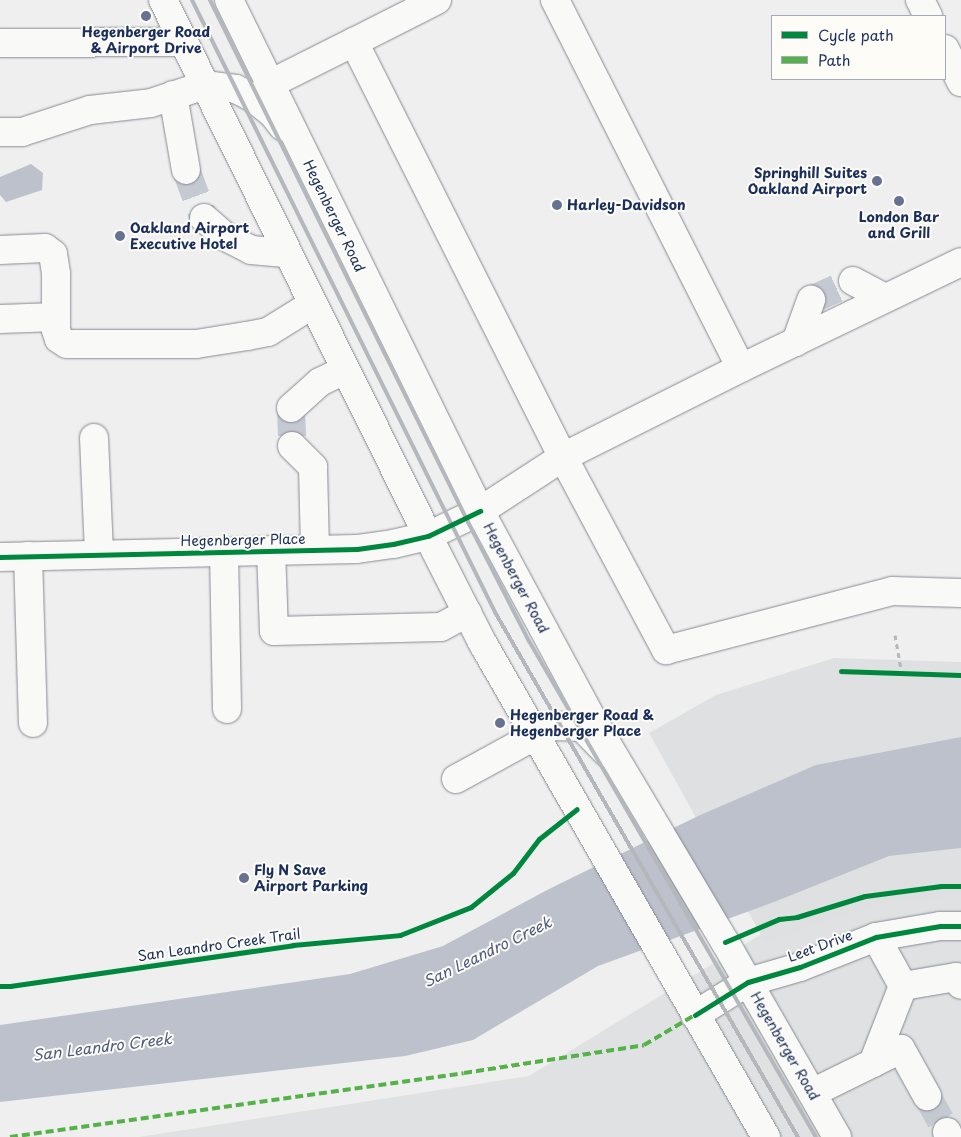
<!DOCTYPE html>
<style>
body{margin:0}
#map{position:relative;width:961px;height:1137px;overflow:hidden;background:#efefef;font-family:"Playpen Sans",sans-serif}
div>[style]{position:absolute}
.built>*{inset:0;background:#dfe1e2}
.green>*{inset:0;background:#dee0e2}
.water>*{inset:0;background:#bdc1cc}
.minor-tunnel>*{height:28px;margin-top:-14px;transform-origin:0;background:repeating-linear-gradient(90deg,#c5c9d2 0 28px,transparent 0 42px)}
.path>*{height:3px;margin-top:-1.5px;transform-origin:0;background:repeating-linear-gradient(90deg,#b4b7bc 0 5px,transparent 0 9px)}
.roads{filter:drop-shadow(0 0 1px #868a93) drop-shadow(0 0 1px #868a93)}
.minor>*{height:28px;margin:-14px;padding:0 14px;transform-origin:14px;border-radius:14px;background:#f9f9f8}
.major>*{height:28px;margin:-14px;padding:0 14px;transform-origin:14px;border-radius:14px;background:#f9f9f8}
.rail>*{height:4px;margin:-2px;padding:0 2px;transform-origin:2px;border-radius:2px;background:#b4b7bc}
.quiet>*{height:4px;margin-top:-2px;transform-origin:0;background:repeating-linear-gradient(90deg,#55b248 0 8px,transparent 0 12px)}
.cycleway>*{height:5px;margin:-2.5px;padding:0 2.5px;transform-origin:2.5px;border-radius:2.5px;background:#00873e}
.dots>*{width:14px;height:14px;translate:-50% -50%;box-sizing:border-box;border:2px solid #fdfcf7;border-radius:50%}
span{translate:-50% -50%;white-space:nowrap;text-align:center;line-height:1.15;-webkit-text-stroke:4px #fdfcf7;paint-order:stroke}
.poi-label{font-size:14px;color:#1b2f5e;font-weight:700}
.right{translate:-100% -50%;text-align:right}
.left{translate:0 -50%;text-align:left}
.street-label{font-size:14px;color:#1b2f5e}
.water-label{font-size:15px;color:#4c5b7f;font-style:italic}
.legend{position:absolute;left:771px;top:15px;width:175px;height:65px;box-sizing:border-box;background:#fdfcf7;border:1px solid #a3aaba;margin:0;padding:6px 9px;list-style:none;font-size:15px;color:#1b2f5e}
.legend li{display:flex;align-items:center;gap:10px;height:25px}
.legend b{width:25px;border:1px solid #a3aaba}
</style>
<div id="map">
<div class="built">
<div style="clip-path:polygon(889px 856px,961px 858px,961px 1137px,139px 1137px,529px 1076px)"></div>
</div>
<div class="green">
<div style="clip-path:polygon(834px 658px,961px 662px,961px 895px,875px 905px,765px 942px,649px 733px,716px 695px)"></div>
</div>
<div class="water">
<div style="clip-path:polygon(31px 164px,43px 173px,42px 190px,6px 202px,0 195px,0 177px)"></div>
<div style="clip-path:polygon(961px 737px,961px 848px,889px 856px,774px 902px,598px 966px,473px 1040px,405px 1056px,0 1102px,0 1025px,350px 974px,443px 946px,549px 889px,698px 816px,816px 765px)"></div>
</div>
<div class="minor-tunnel">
<div style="left:186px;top:170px;width:51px;rotate:69.4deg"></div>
<div style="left:811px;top:300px;width:46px;rotate:-24.3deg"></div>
<div style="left:291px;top:408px;width:38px;rotate:88deg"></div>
<div style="left:927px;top:1096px;width:41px;rotate:60.9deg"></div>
</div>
<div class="path">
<div style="left:895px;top:635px;width:40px;rotate:80deg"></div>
</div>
<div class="roads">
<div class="minor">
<div style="left:437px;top:0;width:93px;rotate:153.2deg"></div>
<div style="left:354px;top:42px;width:465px;rotate:63.3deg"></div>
<div style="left:563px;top:457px;width:219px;rotate:61.9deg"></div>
<div style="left:666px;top:650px;width:234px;rotate:-14.6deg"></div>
<div style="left:892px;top:591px;width:69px;rotate:1.7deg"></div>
<div style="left:555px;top:0;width:412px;rotate:63.2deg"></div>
<div style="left:741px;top:368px;width:244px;rotate:-25.7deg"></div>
<div style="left:920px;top:0;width:18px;rotate:63deg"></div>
<div style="left:0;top:43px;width:184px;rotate:-0.3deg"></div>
<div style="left:945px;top:49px;width:37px;rotate:64deg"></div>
<div style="left:270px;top:84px;width:94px;rotate:-26.6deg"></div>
<div style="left:173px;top:95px;width:76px;rotate:80.2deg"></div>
<div style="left:0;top:132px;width:22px"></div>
<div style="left:22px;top:132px;width:71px;rotate:-17.9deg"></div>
<div style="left:90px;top:110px;width:61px;rotate:-6.5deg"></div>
<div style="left:151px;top:103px;width:57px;rotate:-18.4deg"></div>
<div style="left:204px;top:218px;width:29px;rotate:41deg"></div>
<div style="left:226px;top:237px;width:28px;rotate:27deg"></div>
<div style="left:251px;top:250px;width:37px;rotate:5deg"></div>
<div style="left:0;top:250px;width:45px;rotate:-2.5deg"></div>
<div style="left:45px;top:248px;width:10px;rotate:37deg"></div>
<div style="left:53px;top:254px;width:20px;rotate:81deg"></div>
<div style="left:56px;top:274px;width:56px;rotate:90deg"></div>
<div style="left:56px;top:330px;width:9px;rotate:72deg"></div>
<div style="left:59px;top:339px;width:9px;rotate:32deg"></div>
<div style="left:67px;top:344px;width:129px"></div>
<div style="left:196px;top:344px;width:52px;rotate:-8.9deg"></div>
<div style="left:247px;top:336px;width:21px;rotate:-11deg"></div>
<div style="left:268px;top:332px;width:53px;rotate:-31.9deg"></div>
<div style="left:853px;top:281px;width:36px;rotate:28deg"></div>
<div style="left:0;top:319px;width:56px;rotate:-2deg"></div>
<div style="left:796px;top:342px;width:45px;rotate:-70.3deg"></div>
<div style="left:291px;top:408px;width:39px;rotate:-42deg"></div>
<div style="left:320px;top:382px;width:28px;rotate:-26deg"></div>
<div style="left:94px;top:438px;width:116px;rotate:87.5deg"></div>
<div style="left:292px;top:446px;width:30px;rotate:45deg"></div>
<div style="left:313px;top:467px;width:82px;rotate:88.6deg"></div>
<div style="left:271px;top:550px;width:81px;rotate:87.9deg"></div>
<div style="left:274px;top:631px;width:167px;rotate:-1.4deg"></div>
<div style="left:441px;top:627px;width:30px;rotate:-28deg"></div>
<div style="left:224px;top:552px;width:157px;rotate:88.9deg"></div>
<div style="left:28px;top:556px;width:167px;rotate:88.3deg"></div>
<div style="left:0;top:557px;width:357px;rotate:-1.3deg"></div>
<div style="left:357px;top:549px;width:36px;rotate:-8deg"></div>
<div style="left:393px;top:544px;width:36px;rotate:-13deg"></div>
<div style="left:428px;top:536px;width:58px;rotate:-25.7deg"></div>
<div style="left:480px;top:511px;width:99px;rotate:-33deg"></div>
<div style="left:563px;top:457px;width:199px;rotate:-26.6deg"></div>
<div style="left:456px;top:779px;width:111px;rotate:-28.7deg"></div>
<div style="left:553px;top:726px;width:29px;rotate:2deg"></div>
<div style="left:582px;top:727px;width:36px;rotate:46deg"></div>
<div style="left:903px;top:986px;width:54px;rotate:-9.6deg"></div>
<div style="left:956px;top:977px;width:9px;rotate:58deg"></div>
<div style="left:695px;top:1015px;width:62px;rotate:-31.9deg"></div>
<div style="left:748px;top:982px;width:54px;rotate:-16.1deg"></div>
<div style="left:800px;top:967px;width:82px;rotate:-21.5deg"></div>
<div style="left:876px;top:937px;width:65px;rotate:-9.8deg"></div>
<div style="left:940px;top:926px;width:21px"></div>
<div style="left:873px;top:1063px;width:31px;rotate:-27deg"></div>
<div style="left:901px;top:1049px;width:54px;rotate:61deg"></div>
<div style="left:812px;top:1093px;width:68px;rotate:-26.2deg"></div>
<div style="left:873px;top:1063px;width:83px;rotate:-68.7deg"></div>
<div style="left:903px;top:986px;width:56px;rotate:-118.9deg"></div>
<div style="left:947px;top:1132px;width:5px;rotate:68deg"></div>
</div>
<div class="major">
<div style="left:163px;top:0;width:598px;rotate:63.69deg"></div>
<div style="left:428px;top:536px;width:119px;rotate:63deg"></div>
<div style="left:482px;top:642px;width:571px;rotate:60.16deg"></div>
<div style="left:229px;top:0;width:569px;rotate:63.84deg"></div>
<div style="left:480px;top:511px;width:236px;rotate:61.7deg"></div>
<div style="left:592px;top:719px;width:260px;rotate:59.2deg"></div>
<div style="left:725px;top:942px;width:225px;rotate:60.1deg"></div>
<div style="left:205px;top:85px;width:31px;rotate:7deg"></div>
<div style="left:236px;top:89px;width:18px;rotate:27deg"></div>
<div style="left:252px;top:97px;width:27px;rotate:39deg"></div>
<div style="left:273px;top:114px;width:16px;rotate:52deg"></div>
</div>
</div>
<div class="rail">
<div style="left:192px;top:0;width:685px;rotate:63.66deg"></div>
<div style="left:496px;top:614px;width:604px;rotate:60deg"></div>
<div style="left:210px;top:0;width:582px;rotate:63.7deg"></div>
<div style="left:468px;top:522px;width:134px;rotate:62.9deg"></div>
<div style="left:529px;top:641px;width:573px;rotate:59.95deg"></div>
</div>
<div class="quiet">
<div style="left:10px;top:1137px;width:458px;rotate:-8deg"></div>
<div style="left:464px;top:1073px;width:182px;rotate:-8.8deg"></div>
<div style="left:644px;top:1045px;width:59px;rotate:-30.5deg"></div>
</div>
<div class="cycleway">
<div style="left:0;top:557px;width:357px;rotate:-1.3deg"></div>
<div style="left:357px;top:549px;width:36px;rotate:-8deg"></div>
<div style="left:393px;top:544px;width:36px;rotate:-13deg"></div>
<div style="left:428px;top:536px;width:58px;rotate:-25.7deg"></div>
<div style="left:841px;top:671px;width:120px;rotate:1.9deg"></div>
<div style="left:725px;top:942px;width:59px;rotate:-23.1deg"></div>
<div style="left:779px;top:919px;width:18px;rotate:-6deg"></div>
<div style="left:797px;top:917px;width:71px;rotate:-17.2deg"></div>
<div style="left:865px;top:896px;width:77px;rotate:-7.5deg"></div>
<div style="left:941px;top:886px;width:20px"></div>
<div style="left:0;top:986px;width:10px"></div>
<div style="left:10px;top:986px;width:286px;rotate:-8.2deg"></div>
<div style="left:293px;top:945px;width:107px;rotate:-5.3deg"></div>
<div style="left:400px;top:935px;width:76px;rotate:-21.5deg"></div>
<div style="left:471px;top:907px;width:54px;rotate:-39deg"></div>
<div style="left:513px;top:873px;width:43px;rotate:-52.6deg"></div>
<div style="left:539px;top:839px;width:48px;rotate:-38.3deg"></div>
<div style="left:695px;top:1015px;width:62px;rotate:-31.9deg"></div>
<div style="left:748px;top:982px;width:54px;rotate:-16.1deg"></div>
<div style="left:800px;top:967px;width:82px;rotate:-21.5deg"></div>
<div style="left:876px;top:937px;width:65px;rotate:-9.8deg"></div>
<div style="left:940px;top:926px;width:21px"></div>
</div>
<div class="dots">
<div style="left:146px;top:16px;background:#657291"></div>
<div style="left:877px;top:181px;background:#657291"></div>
<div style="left:899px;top:201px;background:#657291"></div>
<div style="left:557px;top:205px;background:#657291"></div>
<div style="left:120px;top:236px;background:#657291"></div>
<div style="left:500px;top:723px;background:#657291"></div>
<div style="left:244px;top:878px;background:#657291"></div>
</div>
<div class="poi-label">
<span style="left:146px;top:40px">Hegenberger Road<br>&amp; Airport Drive</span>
<span class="right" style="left:867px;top:181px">Springhill Suites<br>Oakland Airport</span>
<span class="left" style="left:567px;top:205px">Harley-Davidson</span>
<span style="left:899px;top:225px">London Bar<br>and Grill</span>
<span class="left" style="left:130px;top:236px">Oakland Airport<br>Executive Hotel</span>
<span class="left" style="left:510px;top:723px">Hegenberger Road &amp;<br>Hegenberger Place</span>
<span class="left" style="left:254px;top:878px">Fly N Save<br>Airport Parking</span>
</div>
<div class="street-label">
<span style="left:334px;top:216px;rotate:64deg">Hegenberger Road</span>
<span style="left:243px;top:540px;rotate:-1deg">Hegenberger Place</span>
<span style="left:516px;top:578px;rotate:62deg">Hegenberger Road</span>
<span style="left:219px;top:945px;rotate:-8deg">San Leandro Creek Trail</span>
<span style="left:820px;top:946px;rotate:-20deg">Leet Drive</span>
<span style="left:785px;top:1046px;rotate:60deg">Hegenberger Road</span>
</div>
<div class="water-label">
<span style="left:487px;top:951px;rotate:-26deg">San Leandro Creek</span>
<span style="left:102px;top:1046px;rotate:-7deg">San Leandro Creek</span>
</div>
<ul class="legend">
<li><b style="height:6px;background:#00873e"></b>Cycle path</li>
<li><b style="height:6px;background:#55b248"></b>Path</li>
</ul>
</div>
